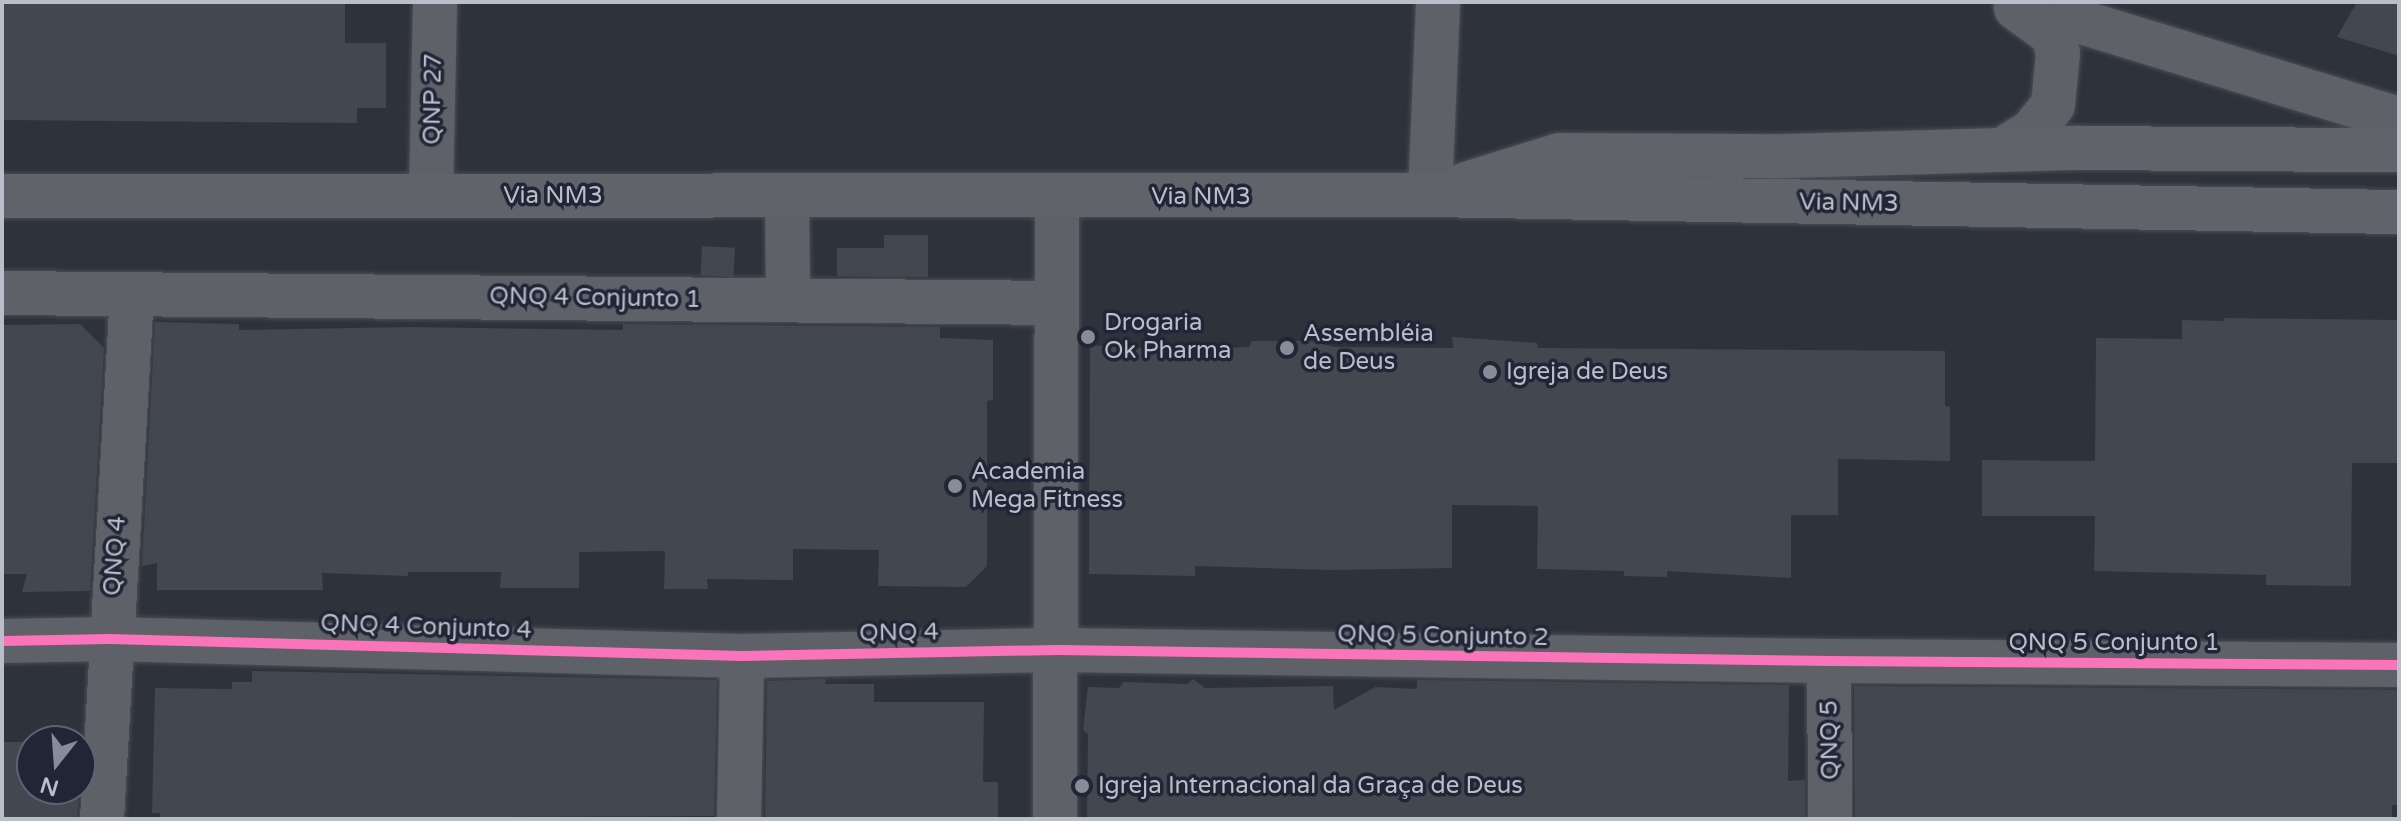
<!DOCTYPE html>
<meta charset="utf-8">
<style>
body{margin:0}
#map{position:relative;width:2401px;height:821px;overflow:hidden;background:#2e323b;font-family:"Varela Round",sans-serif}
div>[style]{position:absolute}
.building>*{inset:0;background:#43474f;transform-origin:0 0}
.roads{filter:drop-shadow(0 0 2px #4a4d54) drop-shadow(0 0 2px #4a4d54)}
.minor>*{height:44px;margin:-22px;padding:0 22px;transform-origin:22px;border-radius:22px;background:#5e6168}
.major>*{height:44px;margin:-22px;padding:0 22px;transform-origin:22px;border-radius:22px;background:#60636a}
.cycleway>*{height:10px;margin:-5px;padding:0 5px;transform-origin:5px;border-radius:5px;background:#fb73b8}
.dots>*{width:22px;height:22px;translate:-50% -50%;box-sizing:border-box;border:4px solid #212636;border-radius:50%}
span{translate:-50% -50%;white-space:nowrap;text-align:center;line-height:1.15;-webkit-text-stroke:7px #212636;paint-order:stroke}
.street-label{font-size:24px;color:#babdca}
.poi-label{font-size:24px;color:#babdca}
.left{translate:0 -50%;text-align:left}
.frame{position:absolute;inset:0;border:4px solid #babdca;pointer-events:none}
.north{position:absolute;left:16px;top:725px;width:80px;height:80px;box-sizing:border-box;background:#212636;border:2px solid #5e6271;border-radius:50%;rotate:197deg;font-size:22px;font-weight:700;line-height:32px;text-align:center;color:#babdca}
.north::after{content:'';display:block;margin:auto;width:28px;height:36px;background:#898c98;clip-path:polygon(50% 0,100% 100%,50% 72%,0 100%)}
</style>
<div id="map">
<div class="building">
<div style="clip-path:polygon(2px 2px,345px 2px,345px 43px,386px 43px,386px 108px,357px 108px,357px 123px,2px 120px)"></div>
<div style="clip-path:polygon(2357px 2px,2399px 2px,2399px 56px,2337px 37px)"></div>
<div style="clip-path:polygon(884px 235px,928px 235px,928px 277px,837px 276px,837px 248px,884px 248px)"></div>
<div style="left:702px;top:246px;width:33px;height:29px;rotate:3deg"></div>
<div style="clip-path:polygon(2224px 318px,2399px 320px,2399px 463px,2352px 463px,2351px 586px,2266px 585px,2266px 575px,2094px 571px,2095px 516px,1982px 516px,1982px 460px,2095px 461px,2096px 338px,2182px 339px,2182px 320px,2224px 321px)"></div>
<div style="clip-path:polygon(155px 322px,239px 324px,239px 330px,409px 327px,623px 330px,623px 324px,940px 327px,940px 338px,993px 340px,993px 400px,987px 401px,987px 566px,966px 587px,878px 586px,879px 550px,793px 549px,793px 580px,707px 579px,708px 589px,664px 589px,665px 551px,579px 552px,579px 588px,500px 588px,501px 572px,408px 572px,408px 576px,322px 573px,323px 590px,157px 590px,157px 563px,142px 566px)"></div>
<div style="clip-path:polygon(80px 324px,104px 348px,90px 591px,22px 592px,27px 574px,2px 574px,2px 325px)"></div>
<div style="clip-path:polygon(1452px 337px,1537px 343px,1538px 348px,1945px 351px,1945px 406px,1950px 407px,1950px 461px,1838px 459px,1838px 515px,1791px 515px,1791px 578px,1667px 571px,1667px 577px,1624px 576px,1624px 571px,1537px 569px,1538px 506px,1452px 505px,1452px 568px,1334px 570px,1195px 566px,1195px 576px,1089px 574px,1090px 345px,1180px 350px,1249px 347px,1252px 341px,1311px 341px,1334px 347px,1453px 348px)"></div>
<div style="clip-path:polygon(252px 671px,717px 680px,714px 816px,160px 819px,160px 813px,152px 813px,155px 688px,232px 689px,232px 682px,252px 682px)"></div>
<div style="clip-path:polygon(826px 679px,825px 684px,874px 684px,874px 702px,984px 702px,983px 782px,998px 782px,998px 819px,765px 819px,767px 681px)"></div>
<div style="clip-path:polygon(1193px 679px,1205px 688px,1333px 686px,1334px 710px,1375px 687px,1417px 689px,1417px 680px,1789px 685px,1788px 781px,1805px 780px,1805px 819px,1087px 819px,1088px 734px,1083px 730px,1088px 687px,1119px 688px,1124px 682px,1187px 684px)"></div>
<div style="clip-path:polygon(1854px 686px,2399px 690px,2399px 805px,2392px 805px,2392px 819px,1855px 819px)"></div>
<div style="clip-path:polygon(2px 742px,32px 742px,32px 789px,79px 789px,77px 819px,2px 819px)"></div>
</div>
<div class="roads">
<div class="minor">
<div style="left:2016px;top:2px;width:400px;rotate:17deg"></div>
<div style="left:2002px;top:150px;width:36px;rotate:-32deg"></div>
<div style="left:2032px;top:131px;width:33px;rotate:-51deg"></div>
<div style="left:2053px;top:105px;width:52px;rotate:-84.5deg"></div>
<div style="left:2058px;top:53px;width:19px;rotate:-106deg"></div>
<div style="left:2053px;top:35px;width:46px;rotate:-143.9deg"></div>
<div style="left:431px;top:195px;width:193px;rotate:-88.8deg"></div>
<div style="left:1430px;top:195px;width:193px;rotate:-87.6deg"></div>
<div style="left:787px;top:196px;width:104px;rotate:89.4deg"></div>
<div style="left:2px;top:293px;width:1055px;rotate:0.54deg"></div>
<div style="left:2px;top:641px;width:108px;rotate:-1.1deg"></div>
<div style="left:110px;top:639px;width:632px;rotate:1.54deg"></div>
<div style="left:742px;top:656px;width:316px;rotate:-1.1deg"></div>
<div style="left:1058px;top:650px;width:771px;rotate:0.82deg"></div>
<div style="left:1829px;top:661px;width:570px;rotate:0.4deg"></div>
<div style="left:1829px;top:661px;width:158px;rotate:89.6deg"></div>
<div style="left:102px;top:819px;width:526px;rotate:-86.73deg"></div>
<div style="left:739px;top:819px;width:163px;rotate:-88.9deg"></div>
<div style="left:1055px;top:819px;width:622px;rotate:-89.82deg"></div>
</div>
<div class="major">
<div style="left:1466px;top:184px;width:97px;rotate:-17.3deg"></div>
<div style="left:1559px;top:155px;width:227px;rotate:0.3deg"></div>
<div style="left:1786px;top:156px;width:293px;rotate:-1.6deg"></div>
<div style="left:2079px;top:148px;width:320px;rotate:0.4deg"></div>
<div style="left:2px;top:196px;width:1428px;rotate:-0.04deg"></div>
<div style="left:1430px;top:195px;width:969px;rotate:1.01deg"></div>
</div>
</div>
<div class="cycleway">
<div style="left:2px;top:641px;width:108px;rotate:-1.1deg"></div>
<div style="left:110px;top:639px;width:632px;rotate:1.54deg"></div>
<div style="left:742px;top:656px;width:316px;rotate:-1.1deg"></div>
<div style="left:1058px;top:650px;width:771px;rotate:0.82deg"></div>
<div style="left:1829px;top:661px;width:570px;rotate:0.4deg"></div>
</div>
<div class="dots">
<div style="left:1088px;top:337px;background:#898c98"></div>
<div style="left:1287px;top:348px;background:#898c98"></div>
<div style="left:1490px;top:372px;background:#898c98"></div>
<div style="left:955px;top:486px;background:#898c98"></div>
<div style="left:1082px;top:786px;background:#898c98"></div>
</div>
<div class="street-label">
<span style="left:433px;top:99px;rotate:-89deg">QNP 27</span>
<span style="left:553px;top:196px">Via NM3</span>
<span style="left:1201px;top:197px">Via NM3</span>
<span style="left:1849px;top:203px;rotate:1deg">Via NM3</span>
<span style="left:595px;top:298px;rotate:1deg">QNQ 4 Conjunto 1</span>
<span style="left:115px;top:556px;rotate:-86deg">QNQ 4</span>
<span style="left:426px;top:627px;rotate:2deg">QNQ 4 Conjunto 4</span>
<span style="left:899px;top:633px;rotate:-1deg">QNQ 4</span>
<span style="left:1443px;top:636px;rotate:1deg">QNQ 5 Conjunto 2</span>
<span style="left:2114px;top:643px">QNQ 5 Conjunto 1</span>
<span style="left:1830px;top:740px;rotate:-91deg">QNQ 5</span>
</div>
<div class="poi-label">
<span class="left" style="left:1104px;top:337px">Drogaria<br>Ok Pharma</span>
<span class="left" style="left:1303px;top:348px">Assembléia<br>de Deus</span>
<span class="left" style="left:1506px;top:372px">Igreja de Deus</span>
<span class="left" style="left:971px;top:486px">Academia<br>Mega Fitness</span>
<span class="left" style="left:1098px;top:786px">Igreja Internacional da Graça de Deus</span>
</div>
<div class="frame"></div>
<div class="north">N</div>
</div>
